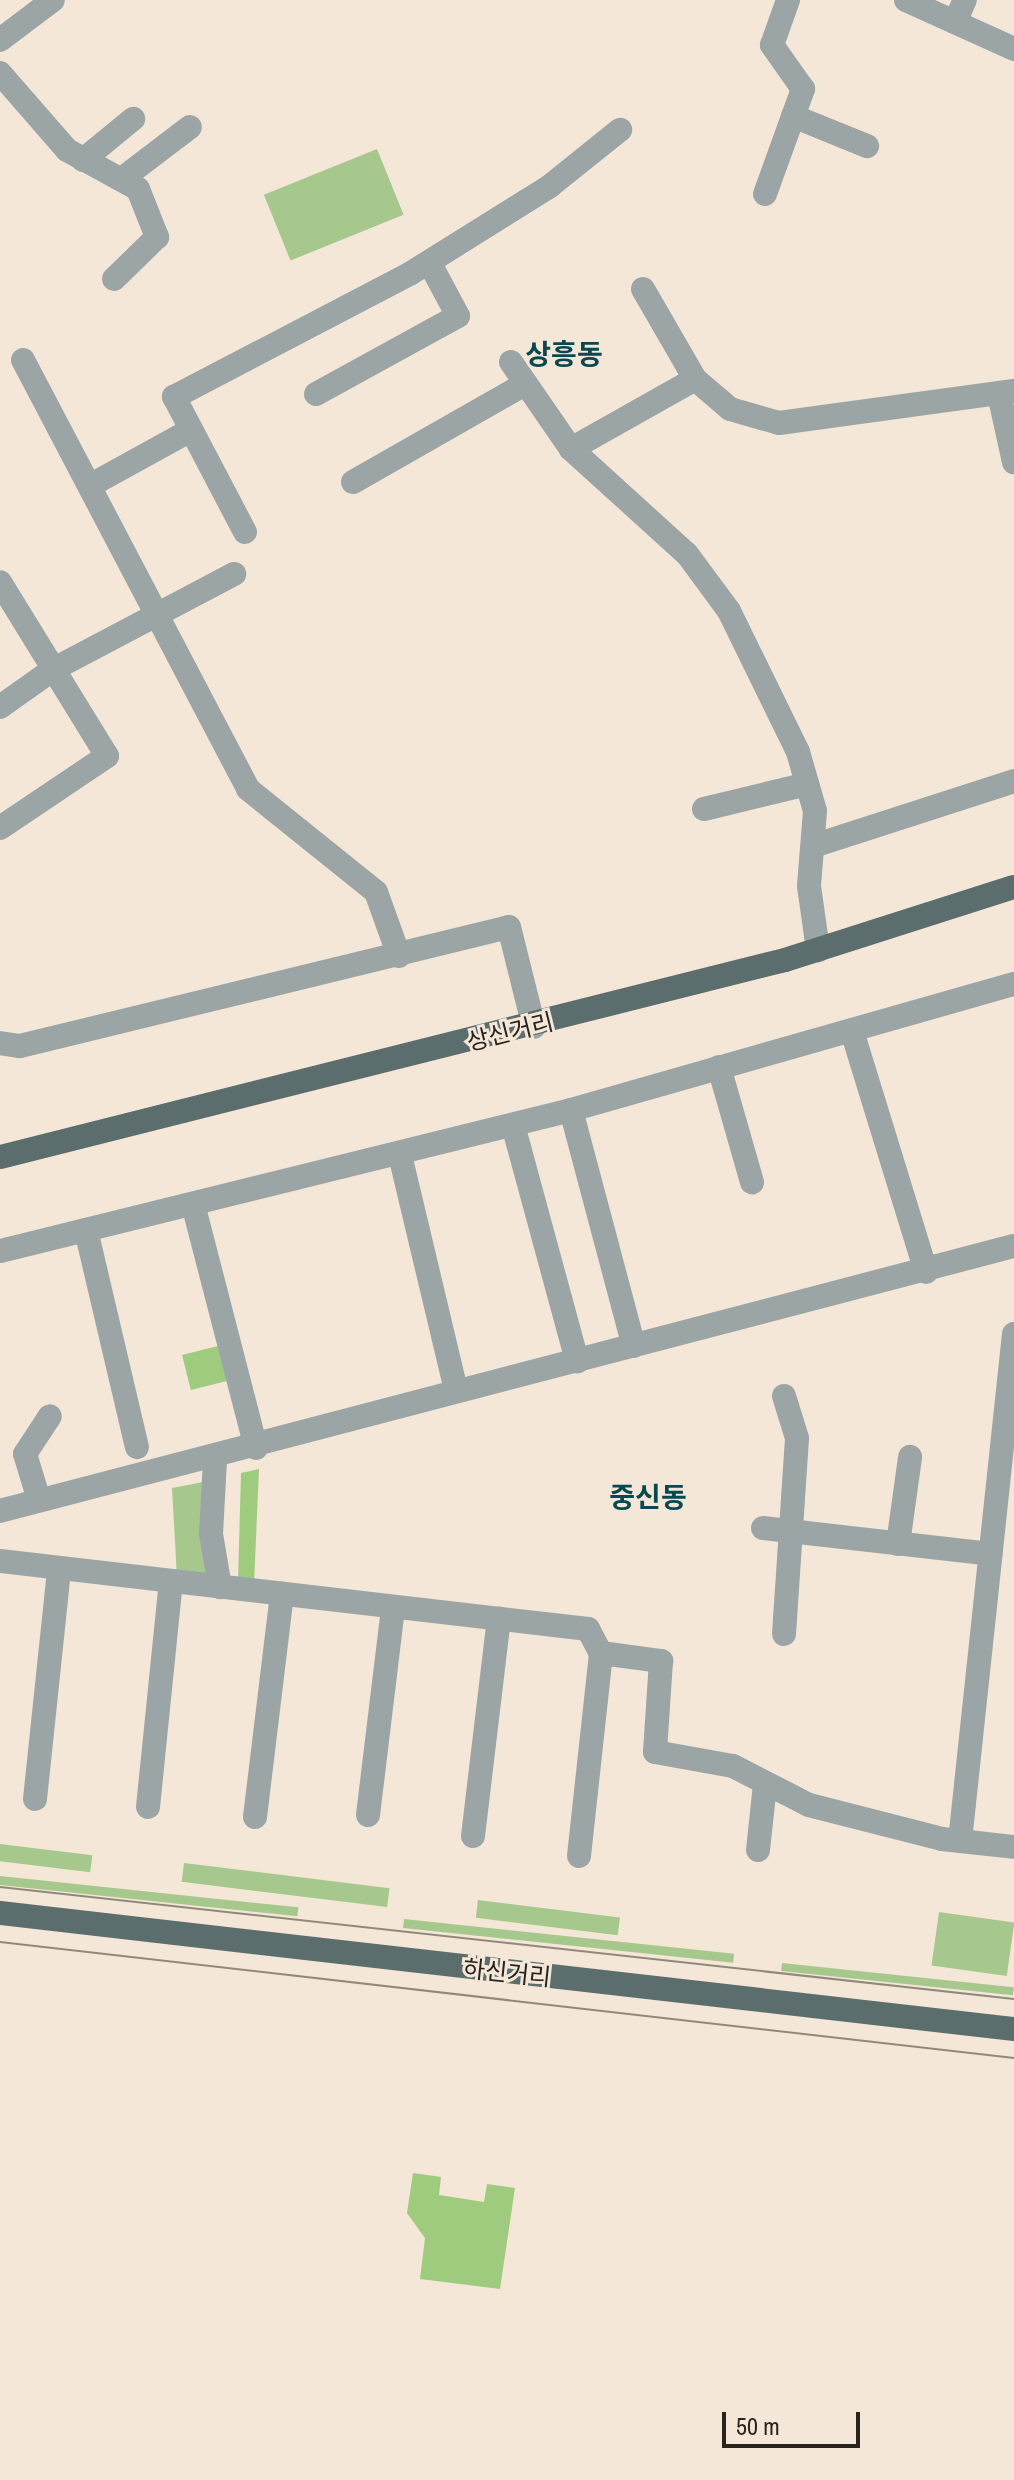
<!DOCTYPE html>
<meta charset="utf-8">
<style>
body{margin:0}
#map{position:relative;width:1014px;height:2480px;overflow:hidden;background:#f4e7d7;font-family:"Archivo Narrow","Noto Sans KR",sans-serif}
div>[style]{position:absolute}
.green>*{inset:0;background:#a6c88d;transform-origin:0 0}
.forest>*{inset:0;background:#9ecb7d;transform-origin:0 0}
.minor>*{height:24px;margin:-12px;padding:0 12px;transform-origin:12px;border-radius:12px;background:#9ba5a5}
.major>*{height:24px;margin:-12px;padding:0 12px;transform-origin:12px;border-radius:12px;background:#5b6d6d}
.tram>*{height:2px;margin:-1px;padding:0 1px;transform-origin:1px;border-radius:1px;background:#91887d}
span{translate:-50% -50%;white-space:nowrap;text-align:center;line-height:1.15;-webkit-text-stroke:6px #f4e7d7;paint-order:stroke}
.street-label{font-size:24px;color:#28231d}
.quarter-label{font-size:28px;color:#0a4851;font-weight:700}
.scale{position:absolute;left:722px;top:2412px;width:138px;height:36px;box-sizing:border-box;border:4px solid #28231d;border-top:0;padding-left:10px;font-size:24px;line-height:28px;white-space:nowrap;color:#28231d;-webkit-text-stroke:6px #f4e7d7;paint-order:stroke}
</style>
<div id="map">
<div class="green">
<div style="left:377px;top:149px;width:71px;height:122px;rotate:68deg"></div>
<div style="clip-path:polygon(209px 1481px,217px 1580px,177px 1577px,172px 1488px)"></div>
<div style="left:0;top:1844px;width:93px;height:17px;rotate:7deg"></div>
<div style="left:184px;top:1863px;width:207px;height:19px;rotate:7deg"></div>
<div style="left:0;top:1876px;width:300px;height:9px;rotate:6deg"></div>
<div style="left:478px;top:1900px;width:143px;height:18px;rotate:7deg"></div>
<div style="left:939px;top:1912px;width:76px;height:54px;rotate:8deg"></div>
<div style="left:404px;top:1919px;width:332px;height:9px;rotate:6deg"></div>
<div style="left:782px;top:1963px;width:233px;height:8px;rotate:6deg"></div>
</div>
<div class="forest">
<div style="left:218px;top:1346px;width:36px;height:37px;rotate:76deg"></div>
<div style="clip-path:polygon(259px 1469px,254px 1584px,238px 1582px,241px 1473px)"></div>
<div style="clip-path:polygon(413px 2173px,441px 2177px,439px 2195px,484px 2202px,487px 2184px,515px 2188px,500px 2289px,420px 2279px,425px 2238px,407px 2213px)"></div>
</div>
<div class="minor">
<div style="left:906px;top:0;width:119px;rotate:24.4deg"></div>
<div style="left:955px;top:22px;width:24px;rotate:-66deg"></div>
<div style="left:0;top:40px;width:66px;rotate:-37deg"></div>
<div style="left:0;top:73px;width:102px;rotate:49deg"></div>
<div style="left:67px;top:150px;width:81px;rotate:28.8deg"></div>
<div style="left:138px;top:189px;width:52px;rotate:68.4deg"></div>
<div style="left:157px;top:237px;width:60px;rotate:135.7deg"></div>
<div style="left:793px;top:116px;width:80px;rotate:22.1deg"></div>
<div style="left:83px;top:160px;width:65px;rotate:-39.4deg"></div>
<div style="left:123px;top:178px;width:84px;rotate:-37.3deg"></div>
<div style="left:765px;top:194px;width:112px;rotate:-70.1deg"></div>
<div style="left:803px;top:89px;width:54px;rotate:-125.2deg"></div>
<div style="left:772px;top:45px;width:48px;rotate:-70.4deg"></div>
<div style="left:643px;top:289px;width:104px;rotate:60deg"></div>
<div style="left:695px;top:379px;width:46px;rotate:40.6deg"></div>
<div style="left:730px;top:409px;width:51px;rotate:15.9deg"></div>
<div style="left:779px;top:423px;width:237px;rotate:-7.8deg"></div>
<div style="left:23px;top:360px;width:484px;rotate:62.3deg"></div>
<div style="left:248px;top:789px;width:164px;rotate:38.8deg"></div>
<div style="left:376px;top:892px;width:68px;rotate:70.2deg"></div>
<div style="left:511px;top:362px;width:106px;rotate:55.4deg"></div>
<div style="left:571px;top:449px;width:156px;rotate:42.2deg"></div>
<div style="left:687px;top:554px;width:71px;rotate:53.6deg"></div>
<div style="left:729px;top:611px;width:157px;rotate:63.9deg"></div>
<div style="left:798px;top:752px;width:61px;rotate:73.9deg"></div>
<div style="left:815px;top:811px;width:75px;rotate:94.6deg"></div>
<div style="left:809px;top:886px;width:65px;rotate:82deg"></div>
<div style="left:316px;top:394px;width:162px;rotate:-28.8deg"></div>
<div style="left:458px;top:316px;width:61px;rotate:-118.2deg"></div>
<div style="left:999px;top:394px;width:70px;rotate:77.6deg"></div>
<div style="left:571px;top:449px;width:142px;rotate:-29.4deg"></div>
<div style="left:353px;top:482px;width:198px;rotate:-29.7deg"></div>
<div style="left:91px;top:485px;width:114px;rotate:-28.8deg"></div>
<div style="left:245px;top:532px;width:153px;rotate:-117.7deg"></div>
<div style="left:174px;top:397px;width:267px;rotate:-27.6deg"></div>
<div style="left:411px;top:273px;width:164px;rotate:-32deg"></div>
<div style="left:550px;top:186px;width:90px;rotate:-38.7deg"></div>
<div style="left:0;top:707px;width:64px;rotate:-35.4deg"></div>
<div style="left:52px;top:670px;width:206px;rotate:-27.8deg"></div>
<div style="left:704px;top:809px;width:106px;rotate:-13.6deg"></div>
<div style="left:0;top:828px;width:129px;rotate:-33.9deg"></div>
<div style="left:107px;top:756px;width:204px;rotate:-121.6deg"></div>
<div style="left:813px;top:846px;width:211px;rotate:-17.9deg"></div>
<div style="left:852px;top:1031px;width:252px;rotate:72.9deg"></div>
<div style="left:0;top:1043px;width:20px;rotate:9deg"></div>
<div style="left:20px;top:1046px;width:503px;rotate:-13.68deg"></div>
<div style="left:509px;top:927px;width:103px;rotate:76deg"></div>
<div style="left:719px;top:1067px;width:120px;rotate:74deg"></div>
<div style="left:571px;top:1110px;width:244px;rotate:75.1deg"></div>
<div style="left:513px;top:1125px;width:245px;rotate:74.8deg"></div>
<div style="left:400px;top:1155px;width:242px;rotate:76.6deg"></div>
<div style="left:193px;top:1204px;width:252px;rotate:75.5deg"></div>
<div style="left:86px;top:1230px;width:223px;rotate:76.8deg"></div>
<div style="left:0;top:1251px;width:588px;rotate:-13.87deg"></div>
<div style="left:571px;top:1110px;width:461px;rotate:-15.9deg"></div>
<div style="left:215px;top:1460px;width:74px;rotate:93.1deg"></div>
<div style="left:211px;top:1534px;width:54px;rotate:80.4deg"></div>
<div style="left:39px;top:1500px;width:48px;rotate:-106.9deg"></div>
<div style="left:25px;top:1454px;width:45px;rotate:-56.7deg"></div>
<div style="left:0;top:1511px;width:1048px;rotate:-14.65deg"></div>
<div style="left:763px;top:1528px;width:229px;rotate:6.5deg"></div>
<div style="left:898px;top:1544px;width:88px;rotate:-82.1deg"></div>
<div style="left:0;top:1561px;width:592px;rotate:6.6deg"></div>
<div style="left:588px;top:1629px;width:27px;rotate:62deg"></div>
<div style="left:601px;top:1653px;width:61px;rotate:7.6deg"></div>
<div style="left:661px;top:1661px;width:91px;rotate:93.8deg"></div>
<div style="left:655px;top:1752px;width:79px;rotate:10.2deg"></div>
<div style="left:733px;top:1766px;width:85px;rotate:27.2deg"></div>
<div style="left:809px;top:1805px;width:137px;rotate:14.3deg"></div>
<div style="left:942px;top:1839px;width:72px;rotate:6.3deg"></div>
<div style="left:784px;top:1634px;width:196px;rotate:-86.2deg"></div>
<div style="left:797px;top:1438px;width:44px;rotate:-107.2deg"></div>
<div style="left:35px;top:1799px;width:231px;rotate:-84deg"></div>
<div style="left:148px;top:1807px;width:226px;rotate:-84.2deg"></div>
<div style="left:368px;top:1815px;width:209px;rotate:-83.1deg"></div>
<div style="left:255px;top:1817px;width:225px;rotate:-83.1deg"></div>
<div style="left:473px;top:1836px;width:219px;rotate:-83.2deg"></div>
<div style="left:960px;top:1841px;width:510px;rotate:-83.92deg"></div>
<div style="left:758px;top:1850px;width:66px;rotate:-83.9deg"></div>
<div style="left:579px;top:1856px;width:204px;rotate:-83.8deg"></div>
</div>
<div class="major">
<div style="left:0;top:1157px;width:809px;rotate:-14.09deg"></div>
<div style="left:785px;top:960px;width:240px;rotate:-17.7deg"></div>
<div style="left:0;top:1913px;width:1021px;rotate:6.53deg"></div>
</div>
<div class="tram">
<div style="left:0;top:1887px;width:1020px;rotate:6.3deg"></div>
<div style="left:0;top:1942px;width:1021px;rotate:6.53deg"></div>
</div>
<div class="street-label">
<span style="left:510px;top:1032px;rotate:-14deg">상신거리</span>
<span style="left:507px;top:1973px;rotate:6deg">하신거리</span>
</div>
<div class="quarter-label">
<span style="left:564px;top:354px">상흥동</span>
<span style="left:648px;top:1497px">중신동</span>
</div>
<div class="scale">50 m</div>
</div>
